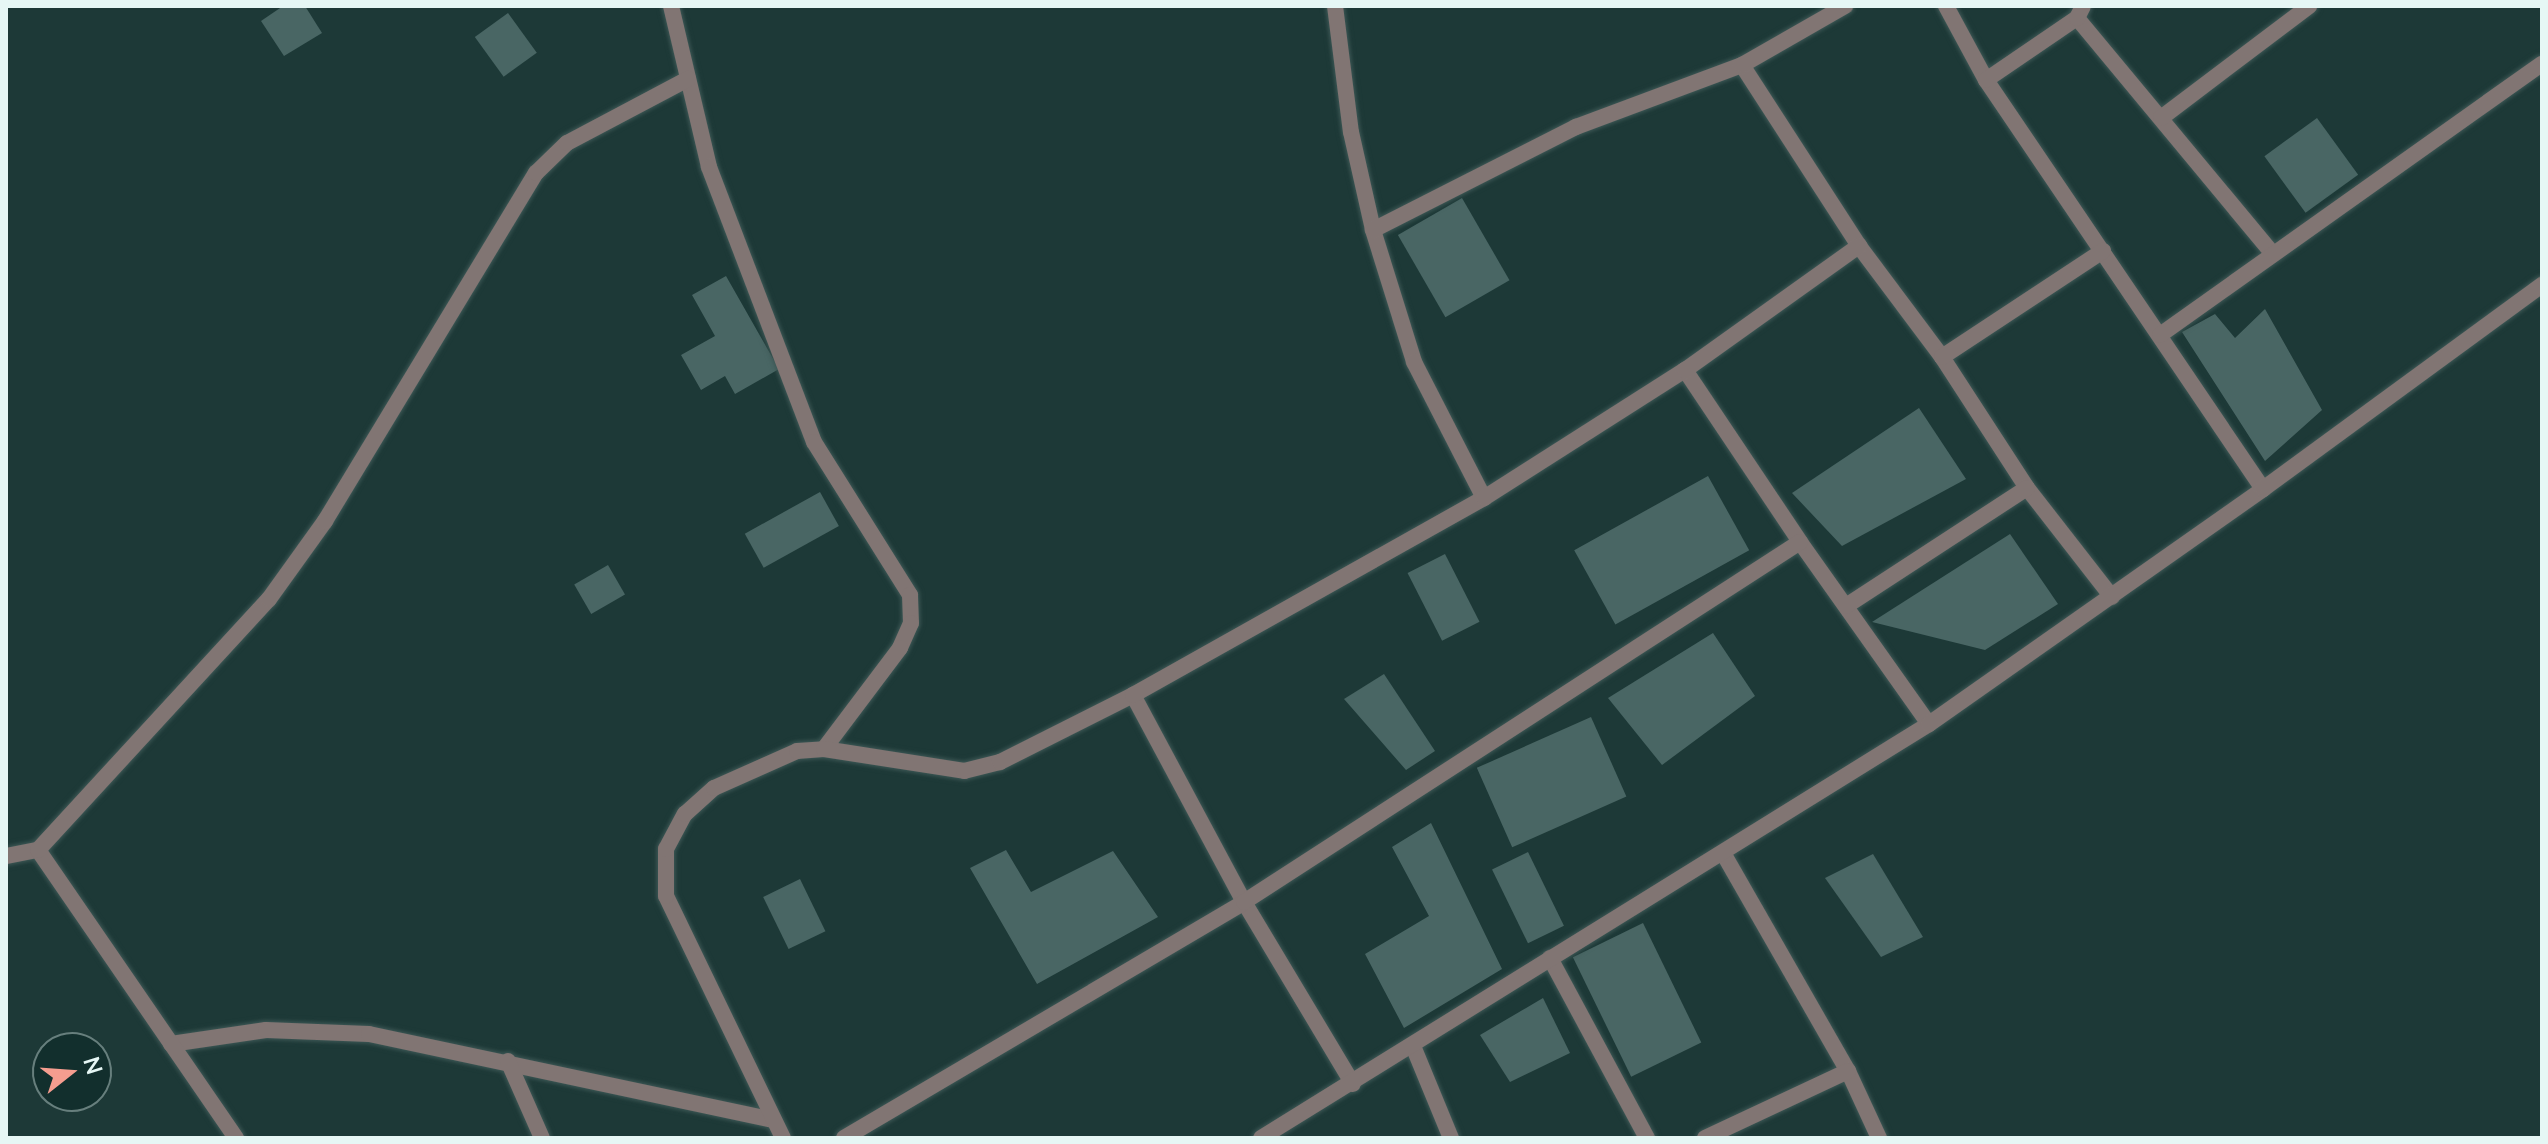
<!DOCTYPE html>
<style>
body{margin:0}
#map{position:relative;width:2548px;height:1144px;overflow:hidden;background:#1d3937;font-family:Lato,sans-serif}
div>[style]{position:absolute}
.building>*{inset:0;background:#496664;transform-origin:0 0}
.roads{filter:drop-shadow(0 0 2px #3d5755) drop-shadow(0 0 2px #3d5755)}
.street>*{height:16px;margin:-8px;padding:0 8px;transform-origin:8px;border-radius:8px;background:#817573}
span{translate:-50% -50%;white-space:nowrap;text-align:center;line-height:1.15;-webkit-text-stroke:6px #122f2d;paint-order:stroke}
.frame{position:absolute;inset:0;border:8px solid #e6f7f5;pointer-events:none}
.north{position:absolute;left:32px;top:1032px;width:80px;height:80px;box-sizing:border-box;background:#122f2d;border:2px solid #677f7d;border-radius:50%;rotate:73deg;font-size:22px;font-weight:700;line-height:32px;text-align:center;color:#e6f7f5}
.north::after{content:'';display:block;margin:auto;width:28px;height:36px;background:#f59d8f;clip-path:polygon(50% 0,100% 100%,50% 72%,0 100%)}
</style>
<div id="map">
<div class="building">
<div style="clip-path:polygon(283px 6px,305px 6px,322px 33px,284px 56px,261px 21px)"></div>
<div style="left:508px;top:13px;width:49px;height:41px;rotate:54deg"></div>
<div style="left:2317px;top:118px;width:70px;height:65px;rotate:54deg"></div>
<div style="left:1462px;top:198px;width:95px;height:74px;rotate:60deg"></div>
<div style="clip-path:polygon(726px 276px,779px 369px,735px 394px,725px 376px,701px 390px,681px 355px,715px 336px,692px 295px)"></div>
<div style="clip-path:polygon(2265px 309px,2322px 410px,2265px 461px,2182px 332px,2215px 314px,2235px 338px)"></div>
<div style="clip-path:polygon(1919px 408px,1966px 479px,1842px 546px,1792px 493px)"></div>
<div style="left:1708px;top:476px;width:85px;height:153px;rotate:61deg"></div>
<div style="left:820px;top:492px;width:39px;height:86px;rotate:61deg"></div>
<div style="clip-path:polygon(2010px 534px,2058px 604px,1985px 650px,1872px 622px)"></div>
<div style="left:1445px;top:554px;width:76px;height:42px;rotate:63deg"></div>
<div style="left:608px;top:565px;width:34px;height:39px;rotate:60deg"></div>
<div style="clip-path:polygon(1713px 633px,1755px 696px,1662px 765px,1608px 698px)"></div>
<div style="clip-path:polygon(1384px 674px,1435px 751px,1406px 770px,1344px 699px)"></div>
<div style="left:1591px;top:717px;width:87px;height:125px;rotate:66deg"></div>
<div style="clip-path:polygon(1431px 823px,1502px 969px,1404px 1028px,1365px 954px,1429px 916px,1392px 847px)"></div>
<div style="clip-path:polygon(1006px 850px,1031px 892px,1113px 851px,1158px 917px,1037px 984px,970px 868px)"></div>
<div style="left:1528px;top:852px;width:82px;height:40px;rotate:64deg"></div>
<div style="clip-path:polygon(1873px 854px,1923px 937px,1881px 957px,1825px 878px)"></div>
<div style="left:800px;top:879px;width:58px;height:41px;rotate:64deg"></div>
<div style="left:1643px;top:923px;width:133px;height:78px;rotate:64deg"></div>
<div style="clip-path:polygon(1543px 998px,1570px 1053px,1510px 1082px,1480px 1035px)"></div>
</div>
<div class="roads">
<div class="street">
<div style="left:671px;top:6px;width:165px;rotate:76.7deg"></div>
<div style="left:709px;top:167px;width:294px;rotate:69.1deg"></div>
<div style="left:814px;top:442px;width:181px;rotate:57.9deg"></div>
<div style="left:910px;top:595px;width:28px;rotate:88deg"></div>
<div style="left:911px;top:623px;width:27px;rotate:114deg"></div>
<div style="left:900px;top:648px;width:126px;rotate:127deg"></div>
<div style="left:1335px;top:6px;width:127px;rotate:82.8deg"></div>
<div style="left:1351px;top:132px;width:100px;rotate:77.3deg"></div>
<div style="left:1373px;top:230px;width:138px;rotate:72.7deg"></div>
<div style="left:1414px;top:362px;width:153px;rotate:62.8deg"></div>
<div style="left:1946px;top:6px;width:84px;rotate:61.6deg"></div>
<div style="left:1986px;top:80px;width:494px;rotate:55.9deg"></div>
<div style="left:2077px;top:18px;width:307px;rotate:50.3deg"></div>
<div style="left:1742px;top:65px;width:216px;rotate:57.1deg"></div>
<div style="left:1859px;top:246px;width:139px;rotate:53.2deg"></div>
<div style="left:1942px;top:357px;width:156px;rotate:57deg"></div>
<div style="left:2027px;top:488px;width:138px;rotate:52.1deg"></div>
<div style="left:1986px;top:80px;width:110px;rotate:-34.3deg"></div>
<div style="left:2077px;top:18px;width:13px;rotate:-63deg"></div>
<div style="left:2161px;top:118px;width:186px;rotate:-37.1deg"></div>
<div style="left:1373px;top:230px;width:228px;rotate:-26.9deg"></div>
<div style="left:1576px;top:127px;width:177px;rotate:-20.5deg"></div>
<div style="left:1742px;top:65px;width:119px;rotate:-29.8deg"></div>
<div style="left:2160px;top:335px;width:468px;rotate:-35.4deg"></div>
<div style="left:1942px;top:357px;width:193px;rotate:-33.4deg"></div>
<div style="left:1685px;top:370px;width:207px;rotate:56.2deg"></div>
<div style="left:1800px;top:542px;width:223px;rotate:54.7deg"></div>
<div style="left:1846px;top:606px;width:216px;rotate:-33.1deg"></div>
<div style="left:1133px;top:695px;width:235px;rotate:61.8deg"></div>
<div style="left:1244px;top:902px;width:212px;rotate:59.1deg"></div>
<div style="left:1723px;top:853px;width:251px;rotate:60.2deg"></div>
<div style="left:1848px;top:1071px;width:74px;rotate:65.2deg"></div>
<div style="left:6px;top:856px;width:33px;rotate:-11deg"></div>
<div style="left:1550px;top:958px;width:204px;rotate:61.7deg"></div>
<div style="left:171px;top:1044px;width:96px;rotate:-8.4deg"></div>
<div style="left:266px;top:1030px;width:103px;rotate:2.2deg"></div>
<div style="left:369px;top:1034px;width:414px;rotate:12deg"></div>
<div style="left:1413px;top:1046px;width:100px;rotate:67.6deg"></div>
<div style="left:508px;top:1061px;width:84px;rotate:66.2deg"></div>
<div style="left:236px;top:1138px;width:349px;rotate:-124.5deg"></div>
<div style="left:38px;top:850px;width:341px;rotate:-47.4deg"></div>
<div style="left:269px;top:599px;width:96px;rotate:-54.3deg"></div>
<div style="left:325px;top:521px;width:407px;rotate:-58.8deg"></div>
<div style="left:536px;top:173px;width:43px;rotate:-44.1deg"></div>
<div style="left:567px;top:143px;width:137px;rotate:-27.9deg"></div>
<div style="left:783px;top:1138px;width:269px;rotate:-115.8deg"></div>
<div style="left:666px;top:896px;width:47px;rotate:-90deg"></div>
<div style="left:666px;top:849px;width:40px;rotate:-62deg"></div>
<div style="left:685px;top:814px;width:39px;rotate:-42deg"></div>
<div style="left:714px;top:788px;width:91px;rotate:-24deg"></div>
<div style="left:797px;top:751px;width:27px;rotate:-4deg"></div>
<div style="left:824px;top:749px;width:142px;rotate:8.9deg"></div>
<div style="left:964px;top:771px;width:37px;rotate:-14deg"></div>
<div style="left:1000px;top:762px;width:149px;rotate:-26.7deg"></div>
<div style="left:1133px;top:695px;width:403px;rotate:-29.3deg"></div>
<div style="left:1484px;top:498px;width:238px;rotate:-32.5deg"></div>
<div style="left:1685px;top:370px;width:214px;rotate:-35.5deg"></div>
<div style="left:844px;top:1138px;width:464px;rotate:-30.5deg"></div>
<div style="left:1244px;top:902px;width:662px;rotate:-32.92deg"></div>
<div style="left:1261px;top:1138px;width:786px;rotate:-31.79deg"></div>
<div style="left:1929px;top:724px;width:408px;rotate:-35.1deg"></div>
<div style="left:2263px;top:489px;width:346px;rotate:-36.2deg"></div>
<div style="left:1705px;top:1138px;width:158px;rotate:-25.1deg"></div>
</div>
</div>
<div class="frame"></div>
<div class="north">N</div>
</div>
